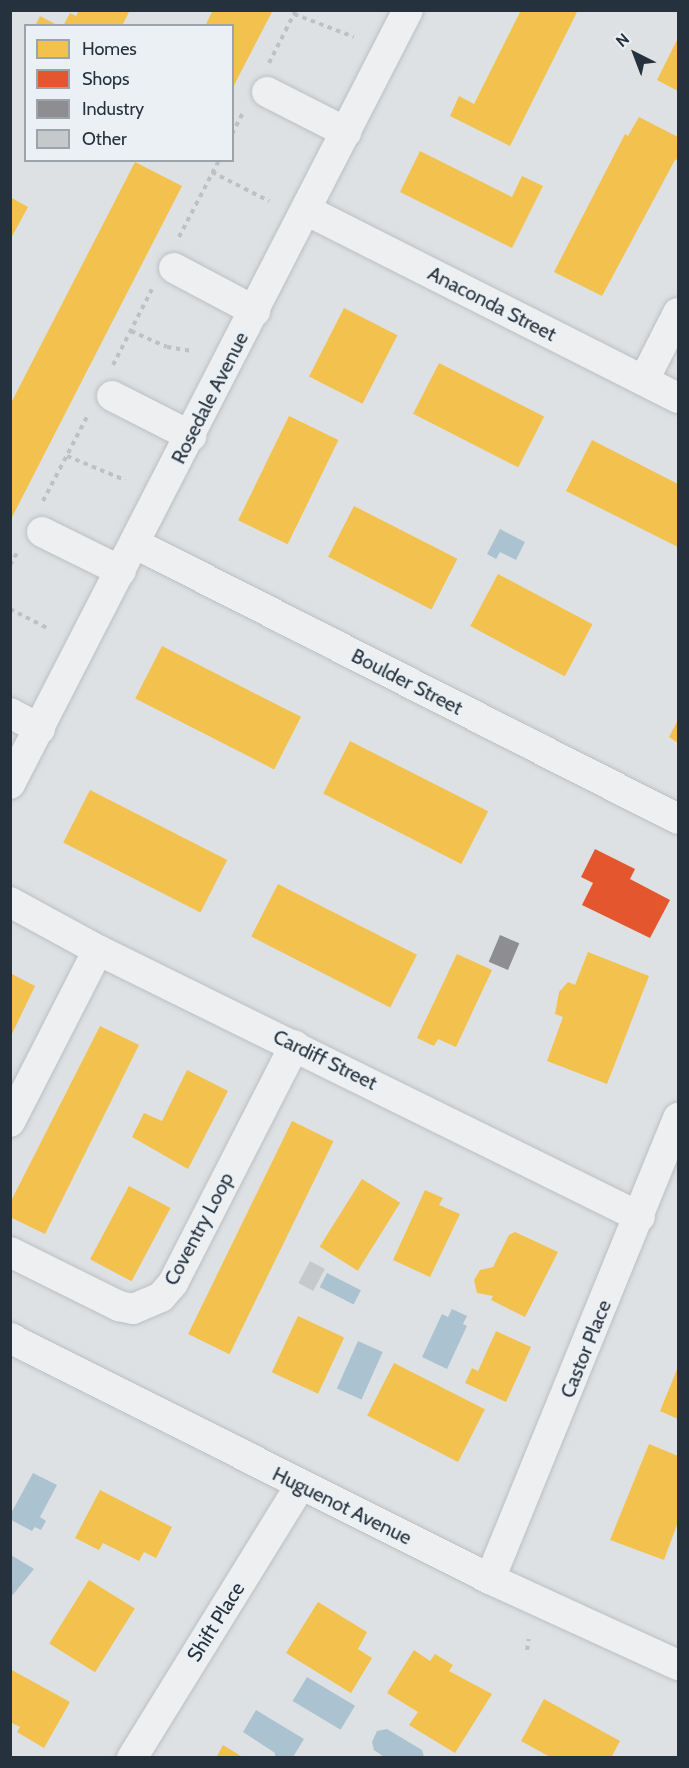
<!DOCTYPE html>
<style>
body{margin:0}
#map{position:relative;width:689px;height:1768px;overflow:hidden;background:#dee1e3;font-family:Cabin,sans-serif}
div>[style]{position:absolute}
.water>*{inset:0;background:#abc2d0;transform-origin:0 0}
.homes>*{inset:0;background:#f2c14e;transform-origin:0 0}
.shops>*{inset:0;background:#e4572e}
.industry>*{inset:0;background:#8d8d92;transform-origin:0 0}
.building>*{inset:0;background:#c6c9cc;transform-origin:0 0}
.path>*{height:4px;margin-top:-2px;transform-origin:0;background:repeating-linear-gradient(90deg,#bdc1c4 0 4.5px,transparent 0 9px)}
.roads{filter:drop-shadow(0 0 2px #bcbfc1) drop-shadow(0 0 2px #bcbfc1)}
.minor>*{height:30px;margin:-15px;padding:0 15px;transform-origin:15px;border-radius:15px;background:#edeff1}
span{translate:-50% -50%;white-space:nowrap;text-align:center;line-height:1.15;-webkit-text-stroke:6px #ebf0f4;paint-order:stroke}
.street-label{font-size:20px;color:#25313c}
.frame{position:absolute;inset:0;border:12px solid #25313c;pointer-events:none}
.legend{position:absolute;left:24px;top:24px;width:210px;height:138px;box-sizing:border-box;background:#ebf0f4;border:2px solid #9ca4aa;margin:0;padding:8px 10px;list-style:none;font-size:18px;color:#25313c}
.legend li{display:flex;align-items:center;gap:12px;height:30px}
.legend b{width:30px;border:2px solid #9ca4aa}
.north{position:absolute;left:605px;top:24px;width:60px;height:60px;-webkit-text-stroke:4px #ebf0f4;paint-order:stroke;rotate:318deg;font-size:16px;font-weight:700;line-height:24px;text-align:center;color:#25313c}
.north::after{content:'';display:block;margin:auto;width:21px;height:27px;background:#25313c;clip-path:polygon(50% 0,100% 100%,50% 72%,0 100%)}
</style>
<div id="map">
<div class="water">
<div style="clip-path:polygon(500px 529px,525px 542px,516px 560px,500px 552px,496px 559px,487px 554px)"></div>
<div style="left:327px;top:1273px;width:38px;height:16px;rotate:27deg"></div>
<div style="clip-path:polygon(452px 1309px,467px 1316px,463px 1324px,467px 1326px,447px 1369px,422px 1357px,442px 1314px,448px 1317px)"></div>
<div style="left:358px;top:1341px;width:27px;height:52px;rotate:24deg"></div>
<div style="clip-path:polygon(33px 1473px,57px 1485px,40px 1517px,46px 1521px,41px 1530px,35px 1527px,32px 1531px,11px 1520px,10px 1515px)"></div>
<div style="clip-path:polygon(11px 1555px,34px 1569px,11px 1597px)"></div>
<div style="left:307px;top:1677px;width:56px;height:28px;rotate:31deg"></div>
<div style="clip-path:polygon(256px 1710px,304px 1739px,293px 1757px,275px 1757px,275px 1753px,243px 1732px)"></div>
<div style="clip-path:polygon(387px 1729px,422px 1750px,424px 1757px,384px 1757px,374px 1750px,372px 1742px,377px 1731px)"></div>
</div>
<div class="homes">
<div style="clip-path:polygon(79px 10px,130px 10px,122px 26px,63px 26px,70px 13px,76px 16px)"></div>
<div style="clip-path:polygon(213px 10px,273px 10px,232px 89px,232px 26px,205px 26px)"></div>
<div style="clip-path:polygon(521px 10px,578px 10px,510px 146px,450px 116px,459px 96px,474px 104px)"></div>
<div style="clip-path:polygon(40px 16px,59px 26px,35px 26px)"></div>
<div style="clip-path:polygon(678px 38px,678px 91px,657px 80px)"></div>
<div style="clip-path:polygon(639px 117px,678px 137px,678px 159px,675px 160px,602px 296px,554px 272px,625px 134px,628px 136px)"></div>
<div style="clip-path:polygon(420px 151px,512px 197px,522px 176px,543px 186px,512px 248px,400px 192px)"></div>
<div style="clip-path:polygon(135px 162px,182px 186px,10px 521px,10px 405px)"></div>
<div style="clip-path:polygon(10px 197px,28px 207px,10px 240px)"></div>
<div style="left:344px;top:308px;width:60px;height:77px;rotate:27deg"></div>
<div style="left:439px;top:363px;width:118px;height:57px;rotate:27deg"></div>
<div style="left:289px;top:416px;width:55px;height:116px;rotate:26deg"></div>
<div style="clip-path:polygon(592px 440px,678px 484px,678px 547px,566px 491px)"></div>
<div style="left:354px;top:506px;width:116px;height:57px;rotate:27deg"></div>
<div style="left:498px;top:574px;width:107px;height:59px;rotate:28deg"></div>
<div style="left:162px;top:646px;width:156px;height:59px;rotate:27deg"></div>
<div style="clip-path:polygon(678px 720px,678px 743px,669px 737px)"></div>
<div style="left:350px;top:741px;width:155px;height:59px;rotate:27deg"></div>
<div style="left:90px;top:790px;width:154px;height:59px;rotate:27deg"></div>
<div style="left:278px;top:884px;width:156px;height:59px;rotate:27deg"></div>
<div style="clip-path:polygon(588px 952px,649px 976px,607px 1084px,547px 1061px,563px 1017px,555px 1014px,559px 992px,568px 982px,575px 985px)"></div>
<div style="clip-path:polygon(457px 954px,492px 970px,456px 1047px,438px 1039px,434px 1046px,417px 1038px)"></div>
<div style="clip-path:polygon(10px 973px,35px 986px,10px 1038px)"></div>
<div style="clip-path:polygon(100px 1026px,139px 1045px,45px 1234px,10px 1217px,10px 1203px)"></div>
<div style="clip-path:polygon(187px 1070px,228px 1091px,188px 1169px,132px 1137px,144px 1113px,162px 1121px)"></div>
<div style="left:292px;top:1121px;width:46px;height:237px;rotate:26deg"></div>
<div style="left:362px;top:1179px;width:45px;height:80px;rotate:32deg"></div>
<div style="left:129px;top:1186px;width:47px;height:83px;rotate:28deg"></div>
<div style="clip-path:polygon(425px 1190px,443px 1198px,439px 1205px,460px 1214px,430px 1277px,393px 1260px)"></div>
<div style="clip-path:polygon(515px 1232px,558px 1252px,525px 1317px,491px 1300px,493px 1296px,477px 1293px,474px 1280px,480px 1270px,493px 1267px,509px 1235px)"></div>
<div style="left:298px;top:1316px;width:51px;height:62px;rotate:25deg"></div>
<div style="clip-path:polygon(496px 1331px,531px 1347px,506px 1402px,465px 1383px,472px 1368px,478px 1371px)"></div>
<div style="left:394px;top:1363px;width:102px;height:59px;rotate:27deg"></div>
<div style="clip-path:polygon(678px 1367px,678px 1419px,660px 1411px)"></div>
<div style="clip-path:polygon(649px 1444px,678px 1456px,678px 1522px,664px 1560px,610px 1540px)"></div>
<div style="clip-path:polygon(100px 1490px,172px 1527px,156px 1558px,144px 1552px,139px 1561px,103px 1543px,99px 1550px,75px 1538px)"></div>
<div style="left:89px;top:1580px;width:54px;height:75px;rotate:32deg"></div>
<div style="clip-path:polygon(318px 1602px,367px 1632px,358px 1649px,372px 1658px,351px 1693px,286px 1653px)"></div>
<div style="clip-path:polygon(414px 1650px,430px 1661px,435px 1654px,453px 1665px,449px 1671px,492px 1694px,455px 1753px,409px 1725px,418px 1712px,387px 1693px)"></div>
<div style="clip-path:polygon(10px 1669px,70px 1702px,44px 1748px,17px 1732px,20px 1727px,10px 1722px)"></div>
<div style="clip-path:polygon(544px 1699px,620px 1741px,611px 1758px,552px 1758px,521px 1741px)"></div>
<div style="clip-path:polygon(223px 1745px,244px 1758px,216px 1758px)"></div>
</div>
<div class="shops">
<div style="clip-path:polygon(595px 849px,635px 869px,630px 879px,670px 900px,650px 938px,582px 905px,593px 883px,581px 877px)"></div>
</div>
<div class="industry">
<div style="left:500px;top:935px;width:21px;height:29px;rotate:23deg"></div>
</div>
<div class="building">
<div style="left:310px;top:1261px;width:17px;height:25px;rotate:28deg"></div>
</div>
<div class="path">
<div style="left:294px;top:14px;width:64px;rotate:21deg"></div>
<div style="left:269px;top:63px;width:59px;rotate:-63deg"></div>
<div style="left:232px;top:134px;width:25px;rotate:-63deg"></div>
<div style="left:212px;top:172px;width:64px;rotate:27deg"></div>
<div style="left:179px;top:237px;width:87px;rotate:-62.5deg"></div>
<div style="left:131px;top:331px;width:39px;rotate:24deg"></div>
<div style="left:167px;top:347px;width:25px;rotate:9deg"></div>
<div style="left:113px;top:365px;width:85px;rotate:-62.8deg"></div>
<div style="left:67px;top:456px;width:63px;rotate:22.5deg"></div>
<div style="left:43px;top:501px;width:97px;rotate:-62.4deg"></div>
<div style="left:10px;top:565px;width:16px;rotate:-60deg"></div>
<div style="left:10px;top:609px;width:44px;rotate:27.1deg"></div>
<div style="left:527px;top:1650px;width:11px;rotate:-80deg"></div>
</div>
<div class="roads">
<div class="minor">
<div style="left:267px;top:92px;width:89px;rotate:26.9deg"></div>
<div style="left:306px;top:210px;width:417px;rotate:26.8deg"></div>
<div style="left:174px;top:268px;width:92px;rotate:28deg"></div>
<div style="left:644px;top:380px;width:75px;rotate:-63.1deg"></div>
<div style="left:112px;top:396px;width:89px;rotate:26.9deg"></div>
<div style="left:42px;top:532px;width:88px;rotate:26.3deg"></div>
<div style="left:136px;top:544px;width:608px;rotate:26.9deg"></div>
<div style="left:10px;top:713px;width:34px;rotate:28deg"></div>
<div style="left:10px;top:784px;width:870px;rotate:-62.79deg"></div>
<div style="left:10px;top:902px;width:100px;rotate:28.6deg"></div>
<div style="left:98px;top:950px;width:604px;rotate:26.23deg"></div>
<div style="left:10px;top:1122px;width:193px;rotate:-62.9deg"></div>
<div style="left:10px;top:1252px;width:122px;rotate:26.4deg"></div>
<div style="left:119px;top:1306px;width:14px;rotate:12deg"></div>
<div style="left:133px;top:1309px;width:30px;rotate:-23deg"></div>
<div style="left:161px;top:1297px;width:18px;rotate:-49deg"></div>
<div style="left:173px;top:1283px;width:267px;rotate:-62.9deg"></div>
<div style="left:10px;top:1338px;width:537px;rotate:26.66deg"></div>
<div style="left:490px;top:1579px;width:207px;rotate:24.6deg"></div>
<div style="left:490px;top:1579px;width:498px;rotate:-67.8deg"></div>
<div style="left:132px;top:1758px;width:320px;rotate:-58.3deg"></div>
</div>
</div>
<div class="street-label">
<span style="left:492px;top:304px;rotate:27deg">Anaconda Street</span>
<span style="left:210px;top:398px;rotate:-63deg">Rosedale Avenue</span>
<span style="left:407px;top:682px;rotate:27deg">Boulder Street</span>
<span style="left:325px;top:1060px;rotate:26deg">Cardiff Street</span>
<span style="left:199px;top:1229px;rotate:-62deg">Coventry Loop</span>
<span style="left:586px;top:1349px;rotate:-68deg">Castor Place</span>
<span style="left:342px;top:1506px;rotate:26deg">Huguenot Avenue</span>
<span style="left:216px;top:1622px;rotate:-58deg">Shift Place</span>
</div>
<div class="frame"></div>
<ul class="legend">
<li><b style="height:16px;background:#f2c14e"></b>Homes</li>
<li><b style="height:16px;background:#e4572e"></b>Shops</li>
<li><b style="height:16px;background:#8d8d92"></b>Industry</li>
<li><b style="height:16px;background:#c6c9cc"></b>Other</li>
</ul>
<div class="north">N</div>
</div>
